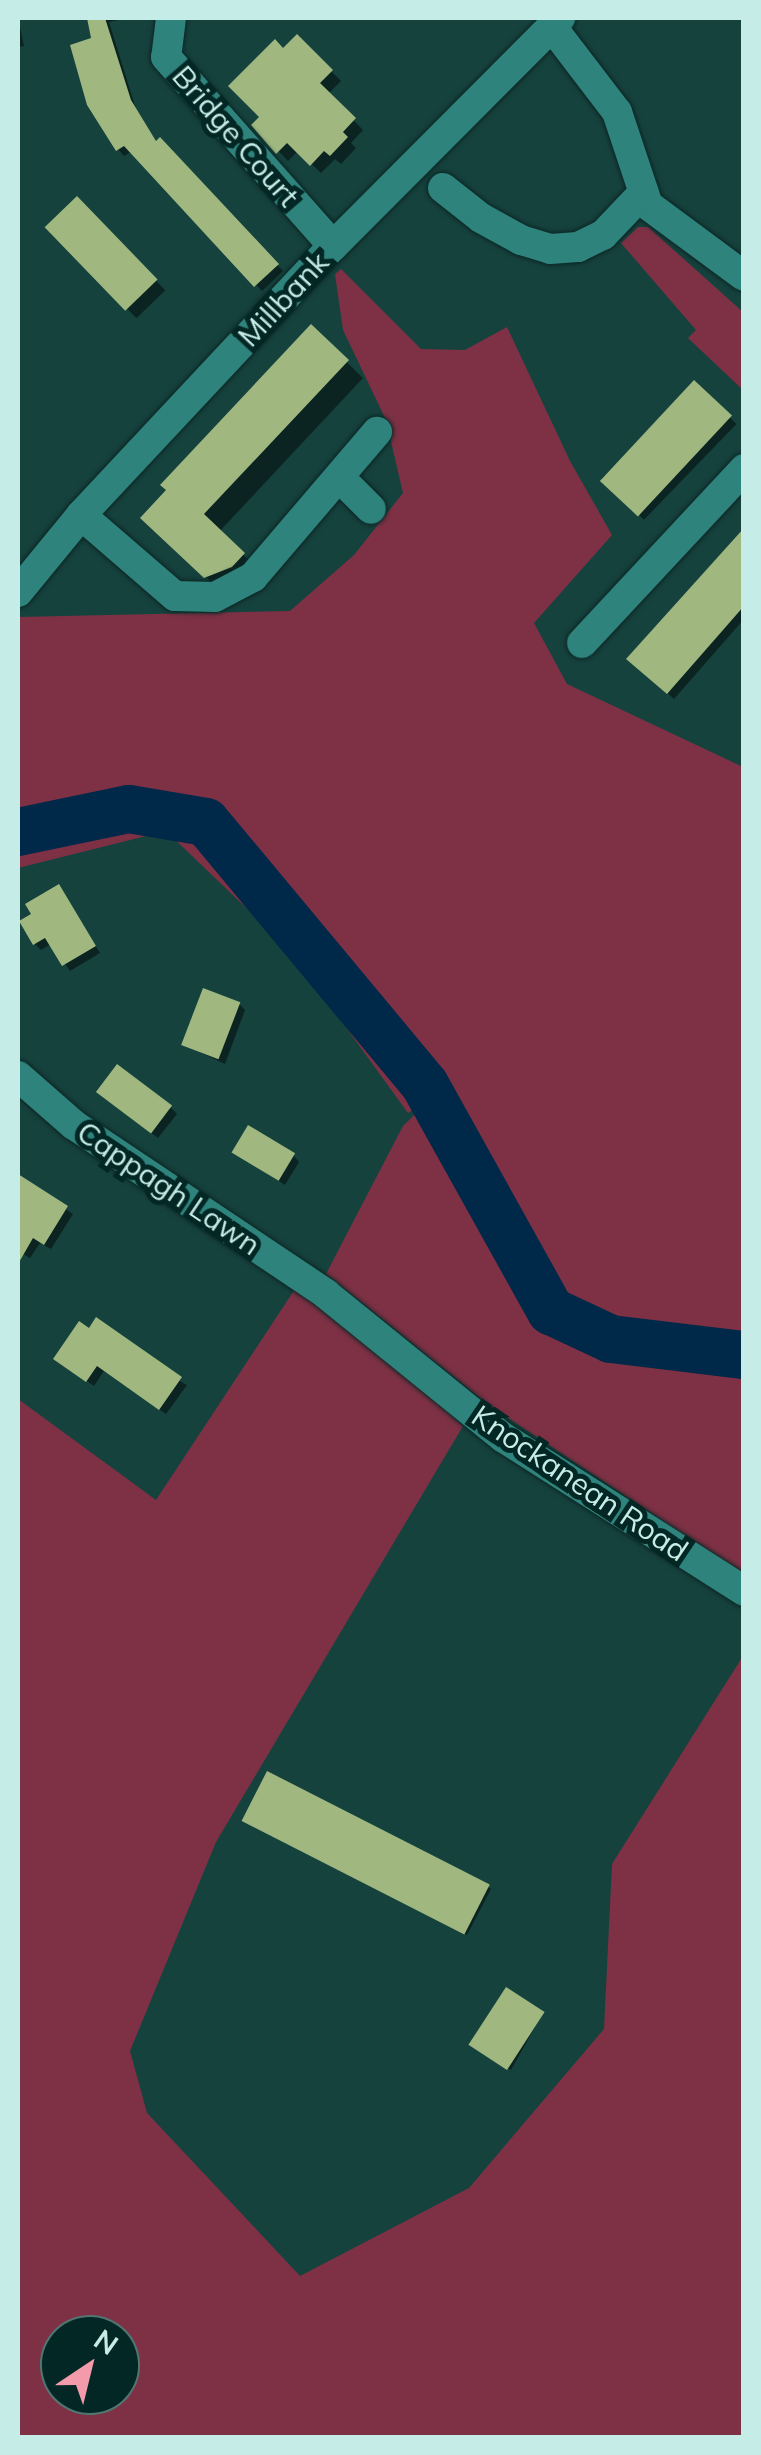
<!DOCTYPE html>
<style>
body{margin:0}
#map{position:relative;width:761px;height:2455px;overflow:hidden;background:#16423e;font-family:Mulish,sans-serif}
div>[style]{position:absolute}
.green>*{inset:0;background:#7e3145}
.shadow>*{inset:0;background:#0007;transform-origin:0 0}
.river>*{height:48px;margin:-24px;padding:0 24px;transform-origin:24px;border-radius:24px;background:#002848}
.building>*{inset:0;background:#a0b880;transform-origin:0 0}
.roads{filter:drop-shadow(0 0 2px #0c2624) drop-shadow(0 0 2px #0c2624)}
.minor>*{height:30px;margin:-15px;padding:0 15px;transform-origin:15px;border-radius:15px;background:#2e837c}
span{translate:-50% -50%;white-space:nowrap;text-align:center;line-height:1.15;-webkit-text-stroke:10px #032724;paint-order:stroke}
.street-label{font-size:30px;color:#c5ece7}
.frame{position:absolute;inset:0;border:20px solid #c5ece7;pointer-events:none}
.north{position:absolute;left:40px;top:2315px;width:100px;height:100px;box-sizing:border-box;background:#032724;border:2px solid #517672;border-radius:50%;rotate:35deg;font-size:28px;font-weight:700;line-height:40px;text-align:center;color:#c5ece7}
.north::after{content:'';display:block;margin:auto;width:35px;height:45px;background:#f39aab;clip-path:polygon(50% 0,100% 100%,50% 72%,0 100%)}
</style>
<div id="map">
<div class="green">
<div style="clip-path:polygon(638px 227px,648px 227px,743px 312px,743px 390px,688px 338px,696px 330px,621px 243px)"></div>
<div style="clip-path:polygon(341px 269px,421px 349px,465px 350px,507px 327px,570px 461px,612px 535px,534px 623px,567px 684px,743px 767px,743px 1574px,489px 1405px,326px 1274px,403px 1126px,439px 1091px,408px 1113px,290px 950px,166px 831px,18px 868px,18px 617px,290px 611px,354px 555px,403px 493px,386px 420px,343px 330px,335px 274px)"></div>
<div style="clip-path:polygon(evenodd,295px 1289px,389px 1359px,463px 1426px,216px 1842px,130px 2051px,147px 2113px,300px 2276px,469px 2188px,604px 2029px,612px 1864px,743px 1656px,743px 2437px,18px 2437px,18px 1399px,156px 1500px,295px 1289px,60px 2335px,120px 2335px,120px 2395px,60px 2395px,60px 2335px)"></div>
</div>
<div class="shadow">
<div style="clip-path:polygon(18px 18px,24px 46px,18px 47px)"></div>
<div style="clip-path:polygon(90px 18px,128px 18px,109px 22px,136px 109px,157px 143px,166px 147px,283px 271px,262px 291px,132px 151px,124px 156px,118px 149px)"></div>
<div style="clip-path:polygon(297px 37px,341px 81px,328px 94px,363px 130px,351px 143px,356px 148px,341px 164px,335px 159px,321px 173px,298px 151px,288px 161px,254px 125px,262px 117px,283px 51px)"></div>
<div style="left:77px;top:199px;width:127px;height:40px;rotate:46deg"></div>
<div style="clip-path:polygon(311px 327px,363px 378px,219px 532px,260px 571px,223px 593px,160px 534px)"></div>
<div style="left:694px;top:383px;width:59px;height:133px;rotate:44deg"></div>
<div style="clip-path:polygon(744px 529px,744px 619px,674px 699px,636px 665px)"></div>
<div style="clip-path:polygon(59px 887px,100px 953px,70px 971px,51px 944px,41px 950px,35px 944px,34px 915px)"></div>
<div style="clip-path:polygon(239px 1004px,245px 1010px,225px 1064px,185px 1045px)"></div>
<div style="clip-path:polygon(105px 1098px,171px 1108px,177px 1114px,158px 1138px)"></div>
<div style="clip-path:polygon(234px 1152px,293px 1155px,299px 1162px,285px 1185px)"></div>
<div style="clip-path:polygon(18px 1177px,73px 1214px,51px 1249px,40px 1243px,30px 1258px,18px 1251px)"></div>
<div style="clip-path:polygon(79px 1324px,187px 1385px,166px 1414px,104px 1371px,94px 1386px,62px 1364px)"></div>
<div style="clip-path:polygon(247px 1823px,488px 1887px,491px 1889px,467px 1935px)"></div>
<div style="clip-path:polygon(543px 2013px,511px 2070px,475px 2048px)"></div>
</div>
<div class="river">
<div style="left:18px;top:832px;width:113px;rotate:-11.7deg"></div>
<div style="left:129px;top:809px;width:78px;rotate:9.6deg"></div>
<div style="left:206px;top:822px;width:342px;rotate:50.2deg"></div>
<div style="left:425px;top:1085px;width:259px;rotate:60.9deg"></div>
<div style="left:551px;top:1311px;width:66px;rotate:25deg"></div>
<div style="left:611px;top:1339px;width:134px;rotate:6.9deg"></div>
</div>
<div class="building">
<div style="clip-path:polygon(87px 18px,105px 18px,131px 100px,156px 141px,160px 137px,279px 264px,254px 287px,124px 146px,116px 151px,87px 105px,70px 45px,91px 38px)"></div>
<div style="clip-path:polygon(297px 34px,333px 70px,320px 83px,356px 118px,343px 132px,348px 137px,330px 156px,324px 151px,310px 166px,287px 143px,276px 154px,251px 125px,259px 117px,228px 86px,275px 39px,283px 48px)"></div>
<div style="left:77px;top:196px;width:116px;height:45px;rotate:46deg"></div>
<div style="clip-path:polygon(311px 324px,349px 360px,204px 514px,245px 553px,232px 567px,204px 578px,140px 518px,166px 490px,160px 485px)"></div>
<div style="left:694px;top:380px;width:52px;height:138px;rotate:43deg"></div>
<div style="clip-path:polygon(744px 528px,744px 606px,667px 694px,626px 659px)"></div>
<div style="clip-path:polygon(59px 884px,96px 946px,62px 966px,45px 938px,33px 945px,19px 921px,31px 914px,25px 904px)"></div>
<div style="left:203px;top:988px;width:40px;height:61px;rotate:21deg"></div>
<div style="left:117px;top:1064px;width:69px;height:35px;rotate:37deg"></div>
<div style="left:248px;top:1125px;width:55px;height:32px;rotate:31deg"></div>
<div style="clip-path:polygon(18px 1174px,68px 1206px,44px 1245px,33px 1238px,18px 1264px)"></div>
<div style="clip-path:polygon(96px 1317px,182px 1377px,159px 1410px,97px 1366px,86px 1382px,53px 1359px,79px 1321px,89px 1328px)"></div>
<div style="left:267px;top:1771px;width:250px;height:56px;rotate:27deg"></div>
<div style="left:506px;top:1987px;width:46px;height:69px;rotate:33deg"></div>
</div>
<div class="roads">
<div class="minor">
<div style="left:171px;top:18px;width:39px;rotate:97deg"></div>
<div style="left:166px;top:57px;width:252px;rotate:48.5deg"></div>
<div style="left:552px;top:27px;width:107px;rotate:52.6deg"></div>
<div style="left:617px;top:112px;width:98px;rotate:71.6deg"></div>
<div style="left:648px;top:205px;width:119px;rotate:36.5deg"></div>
<div style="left:443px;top:188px;width:48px;rotate:38.3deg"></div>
<div style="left:481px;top:218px;width:46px;rotate:28.8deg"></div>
<div style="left:521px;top:240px;width:30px;rotate:17deg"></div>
<div style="left:550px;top:249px;width:28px;rotate:-4deg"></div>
<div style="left:578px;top:247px;width:28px;rotate:-26deg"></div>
<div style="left:603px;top:235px;width:59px;rotate:-46.4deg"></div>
<div style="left:339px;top:477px;width:45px;rotate:45deg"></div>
<div style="left:81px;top:515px;width:124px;rotate:40.8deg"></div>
<div style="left:175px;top:596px;width:40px;rotate:1.4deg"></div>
<div style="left:215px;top:597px;width:43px;rotate:-27.8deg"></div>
<div style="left:253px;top:577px;width:191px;rotate:-49.5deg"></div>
<div style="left:18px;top:592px;width:99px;rotate:-50.7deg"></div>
<div style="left:81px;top:515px;width:369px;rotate:-46.9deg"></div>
<div style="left:333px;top:246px;width:322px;rotate:-45.1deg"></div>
<div style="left:582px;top:643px;width:238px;rotate:-47deg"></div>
<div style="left:18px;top:1076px;width:74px;rotate:41.2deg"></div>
<div style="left:74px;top:1125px;width:303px;rotate:33.8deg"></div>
<div style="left:326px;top:1294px;width:229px;rotate:39deg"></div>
<div style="left:504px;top:1438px;width:285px;rotate:32.5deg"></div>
</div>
</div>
<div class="street-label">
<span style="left:236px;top:136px;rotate:49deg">Bridge Court</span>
<span style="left:283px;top:299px;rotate:-47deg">Millbank</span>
<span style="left:169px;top:1188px;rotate:34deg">Cappagh Lawn</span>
<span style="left:580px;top:1483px;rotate:34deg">Knockanean Road</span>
</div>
<div class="frame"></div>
<div class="north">N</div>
</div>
